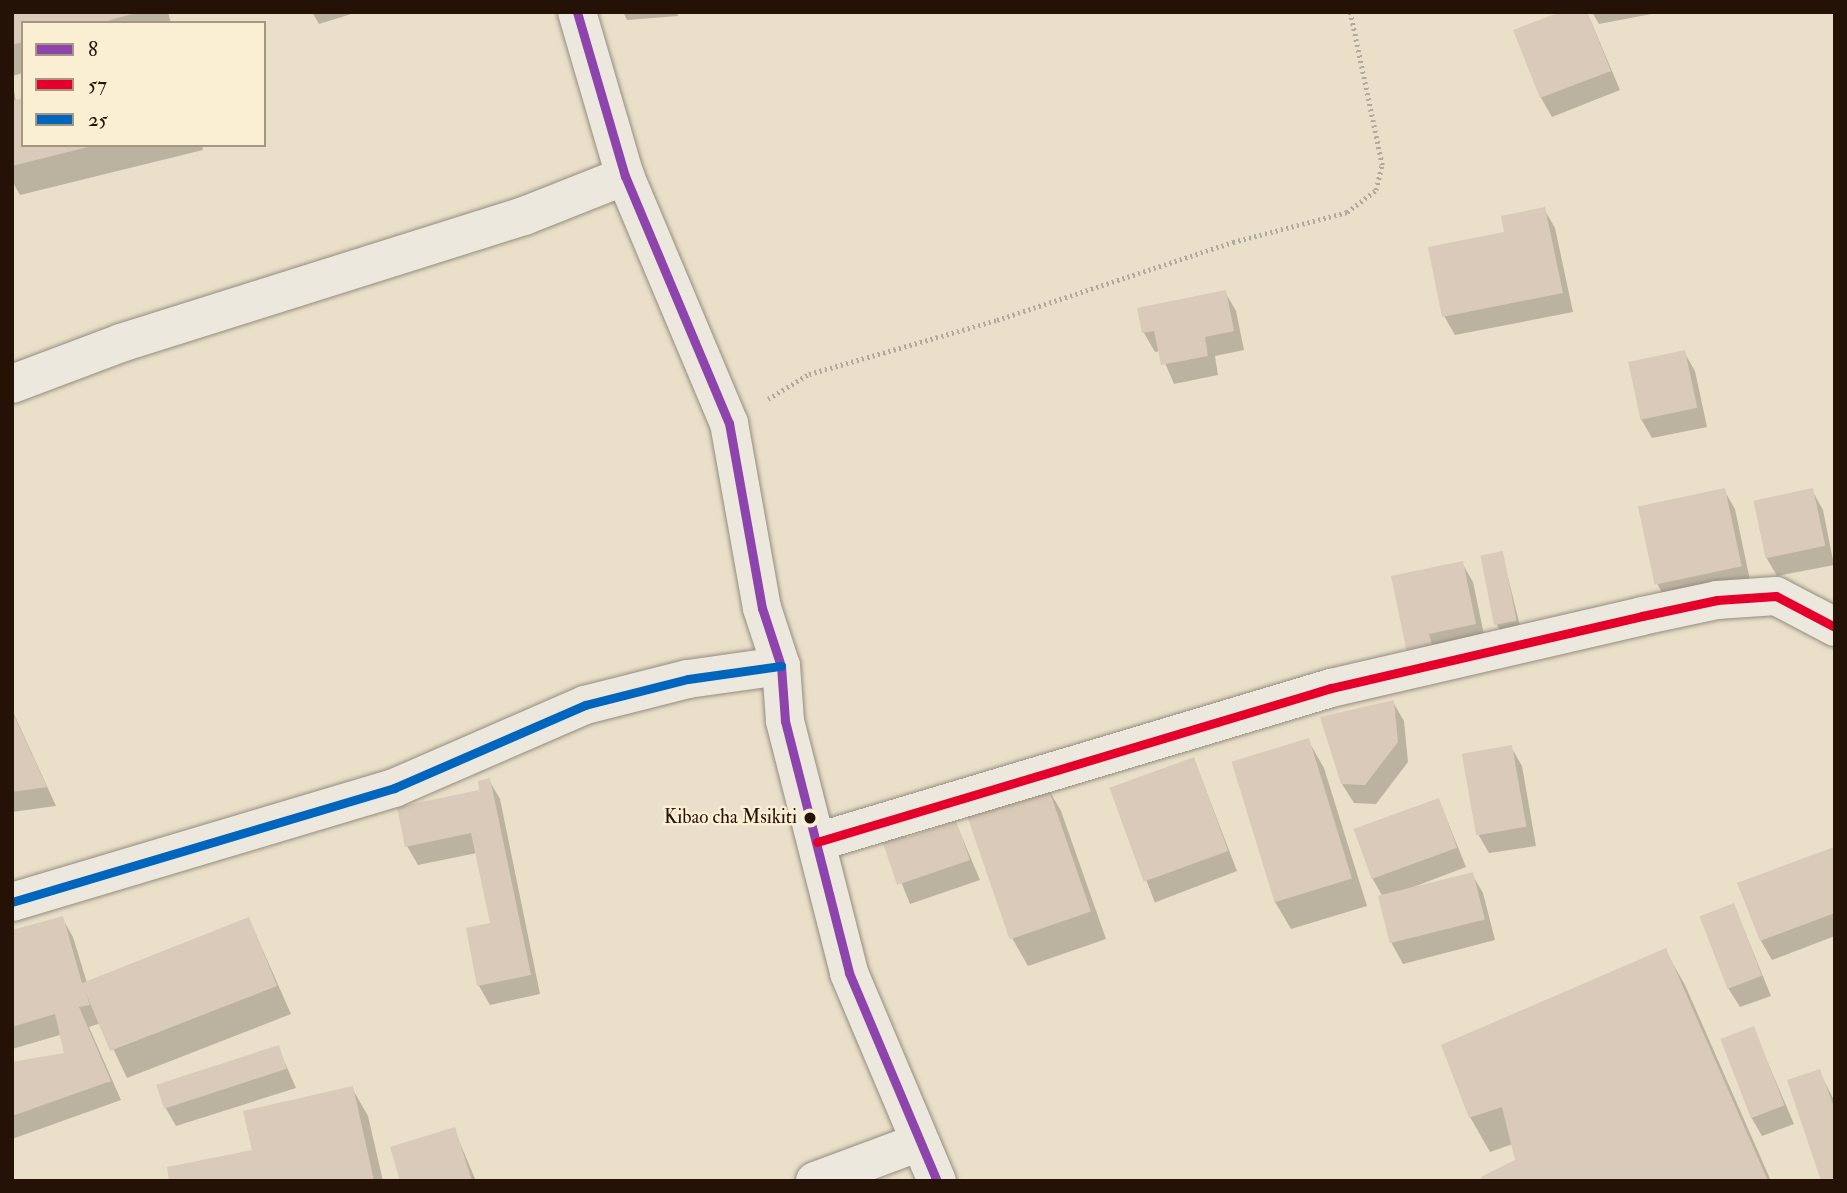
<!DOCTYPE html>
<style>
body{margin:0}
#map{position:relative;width:1847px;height:1193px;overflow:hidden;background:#eae0c9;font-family:"IM FELL Double Pica",serif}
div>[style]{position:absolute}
.shadow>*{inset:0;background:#0003;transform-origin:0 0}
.building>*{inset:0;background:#dacab9;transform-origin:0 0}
.path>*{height:4.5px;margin-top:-2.25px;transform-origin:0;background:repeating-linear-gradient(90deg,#afa99e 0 2px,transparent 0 5.5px)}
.roads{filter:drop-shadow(0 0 2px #948c7e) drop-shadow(0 0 2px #948c7e)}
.minor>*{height:38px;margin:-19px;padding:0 19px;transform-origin:19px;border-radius:19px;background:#ede8dd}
.bus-1>*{height:9px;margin:-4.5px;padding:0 4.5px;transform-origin:4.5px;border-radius:4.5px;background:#8e44ad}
.bus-2>*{height:9px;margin:-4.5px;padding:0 4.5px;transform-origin:4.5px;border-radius:4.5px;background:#e4002b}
.bus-3>*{height:9px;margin:-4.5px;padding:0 4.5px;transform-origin:4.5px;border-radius:4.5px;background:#0065bd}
.dots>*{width:19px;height:19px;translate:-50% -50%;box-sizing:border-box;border:4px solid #faeed3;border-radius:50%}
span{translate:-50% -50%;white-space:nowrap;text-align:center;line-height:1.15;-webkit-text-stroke:5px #faeed3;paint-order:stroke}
.bus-label{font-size:19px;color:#251207}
.right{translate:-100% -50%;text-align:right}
.frame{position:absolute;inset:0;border:14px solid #251207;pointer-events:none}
.legend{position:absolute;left:21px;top:21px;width:245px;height:126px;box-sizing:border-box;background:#faeed3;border:2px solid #a59681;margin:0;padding:9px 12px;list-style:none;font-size:21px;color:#251207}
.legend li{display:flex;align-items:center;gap:14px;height:35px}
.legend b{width:35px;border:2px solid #a59681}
</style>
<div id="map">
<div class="shadow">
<div style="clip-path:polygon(22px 12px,168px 12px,171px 23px,23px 23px,23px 73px,12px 76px,12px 15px)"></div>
<div style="clip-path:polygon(312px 12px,358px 12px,319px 24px)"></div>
<div style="clip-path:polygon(623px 12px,677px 12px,678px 16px,627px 20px)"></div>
<div style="clip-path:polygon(1587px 12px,1620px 90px,1552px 117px,1541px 98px)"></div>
<div style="clip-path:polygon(1592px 12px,1662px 12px,1599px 24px)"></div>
<div style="clip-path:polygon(12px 78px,23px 145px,202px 145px,203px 150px,20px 195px,12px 181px)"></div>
<div style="clip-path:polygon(1544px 209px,1555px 228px,1573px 312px,1455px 335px,1444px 316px)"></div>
<div style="clip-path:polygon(1225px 292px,1236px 311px,1244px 350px,1215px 356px,1218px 375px,1174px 384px,1160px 351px,1155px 352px,1144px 333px,1139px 309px)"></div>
<div style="clip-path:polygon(1684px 352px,1695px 371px,1707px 427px,1652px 438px,1641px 419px,1630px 364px)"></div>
<div style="clip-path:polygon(1724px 490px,1735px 509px,1751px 585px,1667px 601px,1656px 582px)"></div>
<div style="clip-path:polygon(1812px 490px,1823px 510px,1834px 565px,1777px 576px,1766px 557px)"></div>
<div style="clip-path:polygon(1502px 553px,1521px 630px,1502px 634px,1497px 625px)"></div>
<div style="clip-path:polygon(1462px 563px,1473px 582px,1486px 644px,1409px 652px)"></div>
<div style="clip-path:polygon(1393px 702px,1404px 721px,1408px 762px,1376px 804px,1354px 803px,1342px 784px)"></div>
<div style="clip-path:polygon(12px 710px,14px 714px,56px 806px,12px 812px)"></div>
<div style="clip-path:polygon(1308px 740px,1324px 768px,1367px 906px,1291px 929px,1275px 902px,1233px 763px)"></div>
<div style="clip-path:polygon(1511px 747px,1522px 766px,1536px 846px,1489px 853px,1478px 834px)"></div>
<div style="left:1194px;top:759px;width:120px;height:88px;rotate:69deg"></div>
<div style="clip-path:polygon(489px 780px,500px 799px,540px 994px,490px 1005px,479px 986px,468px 930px,492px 925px,477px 853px,418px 865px,407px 846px,482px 792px)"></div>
<div style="clip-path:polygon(1045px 783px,1061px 811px,1106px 939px,1028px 966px,1012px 938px,967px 811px)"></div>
<div style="clip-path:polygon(1439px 800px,1466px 867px,1395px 894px,1472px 874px,1483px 893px,1495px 940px,1403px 964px,1392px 944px,1383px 897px,1371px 876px)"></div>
<div style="clip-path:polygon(956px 823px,980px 880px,910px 904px,881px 832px,900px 826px,907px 839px)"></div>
<div style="clip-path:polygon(1833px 849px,1835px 936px,1772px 960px,1761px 941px)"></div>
<div style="clip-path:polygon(1734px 905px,1771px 996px,1740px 1007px,1728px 988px)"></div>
<div style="clip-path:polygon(62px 918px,73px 937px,87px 983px,249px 919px,291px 1014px,127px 1078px,101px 1023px,89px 1027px,121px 1100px,12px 1139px,12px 1064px,66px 1054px,60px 1035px,12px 1049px,12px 932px)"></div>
<div style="clip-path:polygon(1665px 950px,1685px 985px,1771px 1181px,1484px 1181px,1517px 1161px,1513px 1144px,1490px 1152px,1470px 1117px)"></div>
<div style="clip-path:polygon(1753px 1028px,1794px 1124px,1762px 1136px,1751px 1117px)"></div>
<div style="clip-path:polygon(278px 1047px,296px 1088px,176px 1126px,165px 1107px)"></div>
<div style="clip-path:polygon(1819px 1071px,1835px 1102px,1835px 1181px)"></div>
<div style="clip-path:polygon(352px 1088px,368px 1116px,383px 1181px,171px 1181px,250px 1152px)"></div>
<div style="clip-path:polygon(454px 1129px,476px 1181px,402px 1181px)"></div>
</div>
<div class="building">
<div style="clip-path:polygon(139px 12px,100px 23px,23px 23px,23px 42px,12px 45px,12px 13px)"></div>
<div style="clip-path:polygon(1560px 12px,1587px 12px,1611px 71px,1540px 98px,1513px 30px)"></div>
<div style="clip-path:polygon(23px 98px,23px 145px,92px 146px,12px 166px,12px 101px)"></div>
<div style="clip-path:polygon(1545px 207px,1563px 293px,1442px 317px,1428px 247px,1504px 232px,1501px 216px)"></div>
<div style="clip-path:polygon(1226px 290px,1234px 331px,1205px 337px,1208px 356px,1161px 365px,1154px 331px,1142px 333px,1137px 308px)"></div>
<div style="left:1685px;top:350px;width:59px;height:58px;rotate:78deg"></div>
<div style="left:1725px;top:488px;width:80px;height:89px;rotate:78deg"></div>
<div style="left:1813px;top:488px;width:59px;height:61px;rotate:78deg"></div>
<div style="left:1503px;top:551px;width:71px;height:23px;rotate:79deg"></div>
<div style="clip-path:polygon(1463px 561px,1476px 624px,1429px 634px,1433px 648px,1407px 653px,1391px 576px)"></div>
<div style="clip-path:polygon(1394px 700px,1398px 742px,1365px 785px,1341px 784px,1320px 717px)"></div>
<div style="clip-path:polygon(12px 711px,47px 787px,12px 792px)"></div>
<div style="left:1309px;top:738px;width:147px;height:81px;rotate:73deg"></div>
<div style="left:1512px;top:745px;width:83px;height:51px;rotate:80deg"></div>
<div style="left:1194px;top:757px;width:100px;height:90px;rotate:70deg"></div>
<div style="clip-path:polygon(490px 778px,531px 975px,477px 986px,466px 928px,490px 923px,471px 833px,405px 847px,397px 807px,479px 790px,478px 781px)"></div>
<div style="left:1046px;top:781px;width:138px;height:86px;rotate:71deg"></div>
<div style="left:1439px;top:798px;width:53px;height:91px;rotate:70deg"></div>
<div style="clip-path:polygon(956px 821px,970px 860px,897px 885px,879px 831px,901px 824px,906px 838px)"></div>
<div style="clip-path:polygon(1834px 847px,1835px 913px,1760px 941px,1737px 883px)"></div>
<div style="left:1473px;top:872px;width:49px;height:98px;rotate:76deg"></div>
<div style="left:1734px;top:903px;width:78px;height:37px;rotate:69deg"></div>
<div style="clip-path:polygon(63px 916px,82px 983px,249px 917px,277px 986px,110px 1051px,85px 991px,90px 1005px,79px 1007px,111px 1081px,12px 1116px,12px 1062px,64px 1053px,55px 1014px,12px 1027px,12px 930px)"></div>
<div style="clip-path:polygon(1666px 948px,1768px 1181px,1482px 1181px,1481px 1177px,1515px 1160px,1502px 1107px,1469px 1118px,1441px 1045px)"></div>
<div style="left:1754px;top:1026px;width:85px;height:36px;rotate:69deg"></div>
<div style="left:279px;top:1045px;width:25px;height:129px;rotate:72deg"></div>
<div style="clip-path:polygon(1820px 1069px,1835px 1110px,1835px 1181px,1821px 1181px,1787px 1080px)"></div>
<div style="clip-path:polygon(353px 1086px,374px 1181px,169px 1181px,167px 1167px,252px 1150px,243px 1111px)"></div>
<div style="clip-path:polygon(455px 1127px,472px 1181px,400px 1181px,390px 1147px)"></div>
</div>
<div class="path">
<div style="left:768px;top:399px;width:48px;rotate:-31.4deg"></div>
<div style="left:809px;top:374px;width:196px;rotate:-16deg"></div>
<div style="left:997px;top:320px;width:249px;rotate:-18.3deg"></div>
<div style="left:1233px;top:242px;width:118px;rotate:-14.7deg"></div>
<div style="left:1347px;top:212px;width:36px;rotate:-37deg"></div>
<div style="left:1376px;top:190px;width:26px;rotate:-77deg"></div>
<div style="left:1382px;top:165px;width:156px;rotate:-101.8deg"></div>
</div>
<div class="roads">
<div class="minor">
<div style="left:577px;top:12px;width:171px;rotate:73.7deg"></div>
<div style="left:625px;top:176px;width:268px;rotate:67.2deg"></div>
<div style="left:729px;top:423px;width:188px;rotate:79.9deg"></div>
<div style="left:762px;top:608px;width:61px;rotate:71.9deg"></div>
<div style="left:781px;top:666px;width:55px;rotate:85.8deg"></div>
<div style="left:785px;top:721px;width:260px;rotate:75.7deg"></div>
<div style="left:849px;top:973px;width:226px;rotate:67.1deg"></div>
<div style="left:12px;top:384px;width:116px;rotate:-20.6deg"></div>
<div style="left:121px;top:343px;width:423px;rotate:-17.5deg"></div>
<div style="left:524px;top:216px;width:109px;rotate:-21.6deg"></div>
<div style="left:817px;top:842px;width:537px;rotate:-16.68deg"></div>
<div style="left:1331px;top:688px;width:319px;rotate:-13deg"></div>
<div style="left:1642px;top:616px;width:77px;rotate:-12deg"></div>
<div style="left:1717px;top:600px;width:59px;rotate:-3.9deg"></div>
<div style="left:1776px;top:596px;width:67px;rotate:27.7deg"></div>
<div style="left:12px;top:902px;width:399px;rotate:-16.6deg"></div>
<div style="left:394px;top:788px;width:208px;rotate:-23.5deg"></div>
<div style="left:585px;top:705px;width:106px;rotate:-14.2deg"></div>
<div style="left:688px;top:679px;width:94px;rotate:-8deg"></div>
<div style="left:815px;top:1181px;width:112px;rotate:-20.4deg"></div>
</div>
</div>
<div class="bus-1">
<div style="left:577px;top:12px;width:171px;rotate:73.7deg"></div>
<div style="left:625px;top:176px;width:268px;rotate:67.2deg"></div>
<div style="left:729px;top:423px;width:188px;rotate:79.9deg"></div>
<div style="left:762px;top:608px;width:61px;rotate:71.9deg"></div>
<div style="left:781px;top:666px;width:55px;rotate:85.8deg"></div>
<div style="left:785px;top:721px;width:260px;rotate:75.7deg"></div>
<div style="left:849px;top:973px;width:226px;rotate:67.1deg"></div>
</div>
<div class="bus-2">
<div style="left:817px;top:842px;width:537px;rotate:-16.68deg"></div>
<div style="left:1331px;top:688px;width:319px;rotate:-13deg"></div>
<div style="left:1642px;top:616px;width:77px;rotate:-12deg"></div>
<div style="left:1717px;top:600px;width:59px;rotate:-3.9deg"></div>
<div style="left:1776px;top:596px;width:67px;rotate:27.7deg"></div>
</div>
<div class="bus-3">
<div style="left:12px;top:902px;width:399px;rotate:-16.6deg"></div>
<div style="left:394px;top:788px;width:208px;rotate:-23.5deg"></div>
<div style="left:585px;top:705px;width:106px;rotate:-14.2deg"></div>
<div style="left:688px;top:679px;width:94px;rotate:-8deg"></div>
</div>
<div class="dots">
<div style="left:810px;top:818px;background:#251207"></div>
</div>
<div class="bus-label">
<span class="right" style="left:797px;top:818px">Kibao cha Msikiti</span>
</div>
<div class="frame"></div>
<ul class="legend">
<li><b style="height:9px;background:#8e44ad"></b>8</li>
<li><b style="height:9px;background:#e4002b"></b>57</li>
<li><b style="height:9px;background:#0065bd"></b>25</li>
</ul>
</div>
